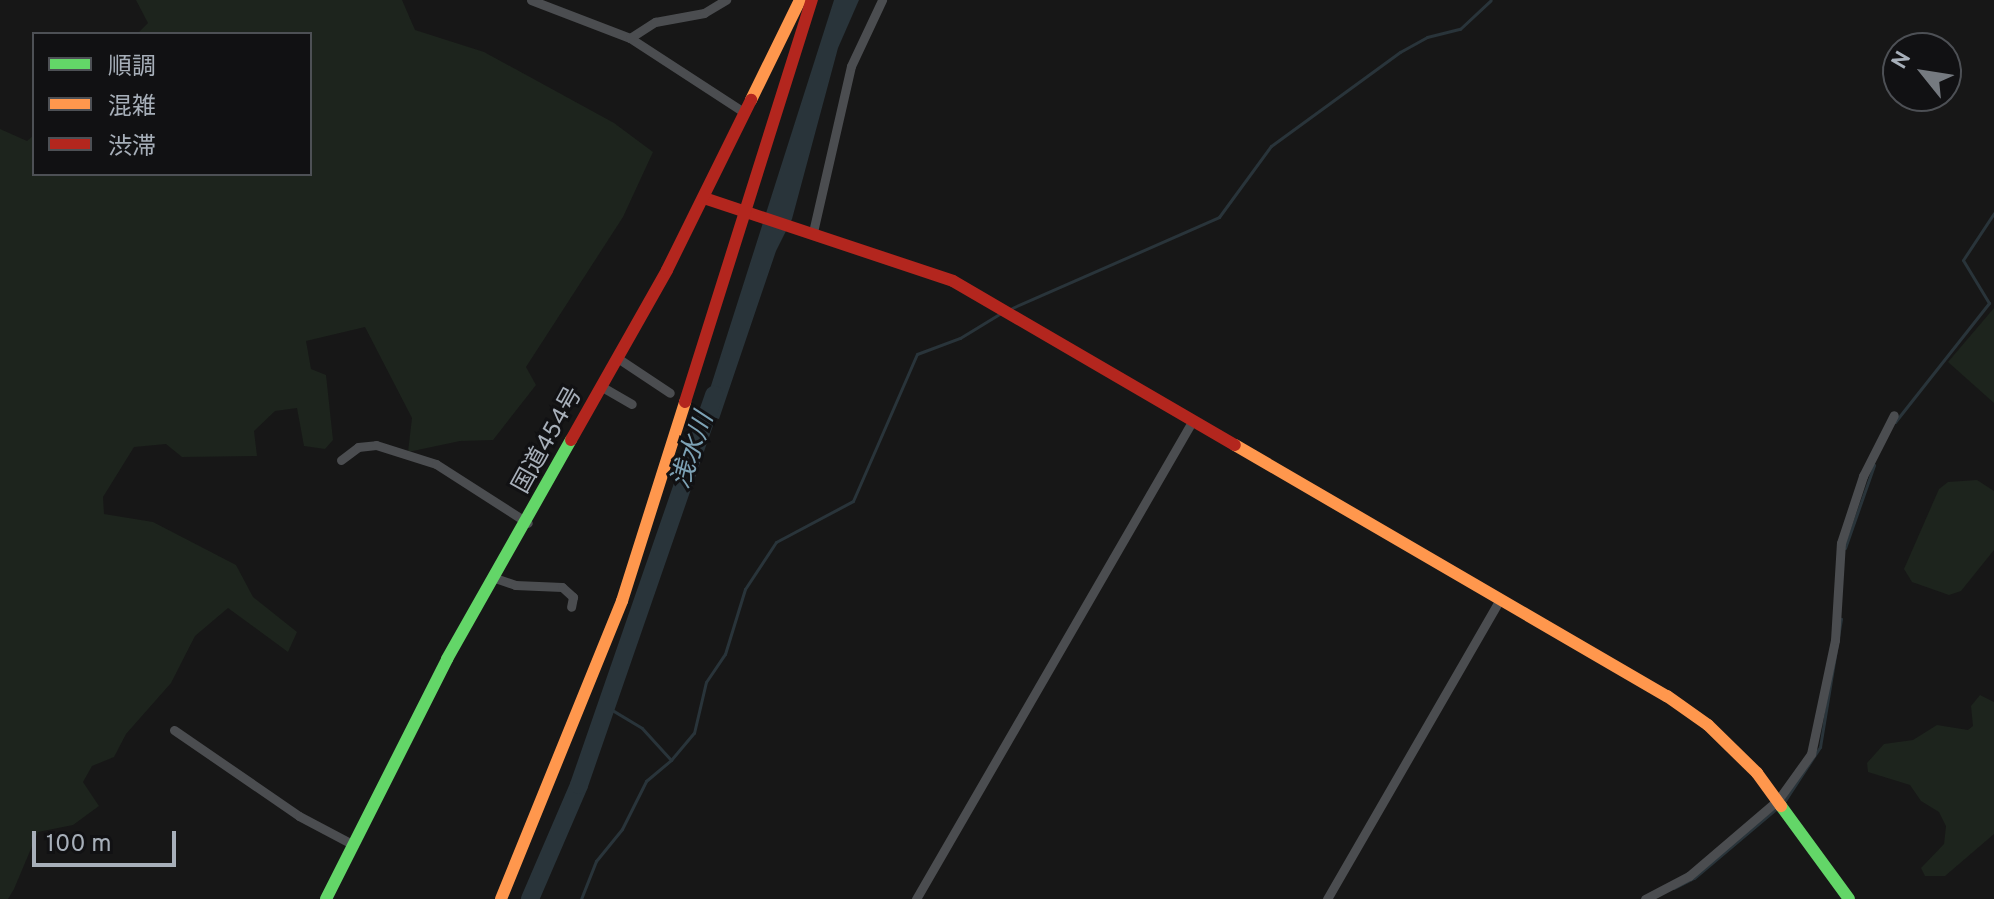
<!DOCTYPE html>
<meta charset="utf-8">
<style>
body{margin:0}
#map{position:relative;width:1994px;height:899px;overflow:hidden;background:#171717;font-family:Overpass,"Noto Sans JP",sans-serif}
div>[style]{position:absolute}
.green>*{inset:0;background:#1d241d}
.water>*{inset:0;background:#29343a}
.stream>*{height:3px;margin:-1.5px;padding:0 1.5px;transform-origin:1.5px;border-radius:1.5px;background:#29343a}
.river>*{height:18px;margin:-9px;padding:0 9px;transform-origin:9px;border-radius:9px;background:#29343a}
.street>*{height:9px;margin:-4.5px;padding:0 4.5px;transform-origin:4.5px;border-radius:4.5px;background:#4b4d50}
.fast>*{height:12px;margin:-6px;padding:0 6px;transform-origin:6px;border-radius:6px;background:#63d668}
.slow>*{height:12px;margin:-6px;padding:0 6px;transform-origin:6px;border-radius:6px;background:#ff974d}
.jam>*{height:12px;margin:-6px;padding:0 6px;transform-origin:6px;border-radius:6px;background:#b3261e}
span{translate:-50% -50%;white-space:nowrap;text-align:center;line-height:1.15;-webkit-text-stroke:6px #111113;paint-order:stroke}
.street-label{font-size:24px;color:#a7afb9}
.water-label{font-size:26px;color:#7da2b5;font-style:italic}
.legend{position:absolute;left:32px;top:32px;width:280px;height:144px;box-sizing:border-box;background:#111113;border:2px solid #4d5055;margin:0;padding:10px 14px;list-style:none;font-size:24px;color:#a7afb9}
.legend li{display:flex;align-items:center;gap:16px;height:40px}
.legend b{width:40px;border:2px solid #4d5055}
.north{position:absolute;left:1882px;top:32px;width:80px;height:80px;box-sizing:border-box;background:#111113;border:2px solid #4d5055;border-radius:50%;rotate:300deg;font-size:22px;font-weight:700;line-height:32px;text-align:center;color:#a7afb9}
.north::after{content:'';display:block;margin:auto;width:28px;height:36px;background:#757a80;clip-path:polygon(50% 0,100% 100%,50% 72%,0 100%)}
.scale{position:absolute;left:32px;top:831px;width:144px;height:36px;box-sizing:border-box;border:4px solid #a7afb9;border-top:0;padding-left:10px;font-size:24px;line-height:28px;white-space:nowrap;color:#a7afb9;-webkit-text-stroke:6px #111113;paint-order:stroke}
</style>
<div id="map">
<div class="green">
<div style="clip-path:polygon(136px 0,402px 0,415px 30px,484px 52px,614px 123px,653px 152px,623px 217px,526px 367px,536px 385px,493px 440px,460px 441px,408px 452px,412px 418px,365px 327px,306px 341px,311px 369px,326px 375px,333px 440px,325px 449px,304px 446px,297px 408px,275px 411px,254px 431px,257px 456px,182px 457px,166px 444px,134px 447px,103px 497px,104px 514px,153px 522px,236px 565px,253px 597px,297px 632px,288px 652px,228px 608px,195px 636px,171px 683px,126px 734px,114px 757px,92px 766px,83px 782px,99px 806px,73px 825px,38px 832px,14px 889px,8px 899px,0 899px,0 129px,27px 141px,34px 135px,34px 174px,310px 174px,310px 34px,137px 34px,148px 23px)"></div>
<div style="clip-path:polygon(1994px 308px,1994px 403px,1948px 362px)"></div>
<div style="clip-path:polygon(1977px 480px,1994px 491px,1994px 550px,1961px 591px,1949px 595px,1912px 582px,1904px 569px,1939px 489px,1948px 482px)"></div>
<div style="clip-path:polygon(1980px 695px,1994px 702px,1994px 834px,1945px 876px,1925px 876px,1921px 868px,1944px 844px,1946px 826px,1939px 812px,1921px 801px,1910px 785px,1868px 772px,1867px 763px,1884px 744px,1913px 740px,1937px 725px,1968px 730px,1973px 726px,1971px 706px)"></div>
</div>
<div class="water">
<div style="clip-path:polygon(834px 0,859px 0,838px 48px,792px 219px,776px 251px,719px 419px,702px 414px)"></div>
</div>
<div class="stream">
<div style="left:1012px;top:308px;width:226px;rotate:-23.7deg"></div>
<div style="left:1219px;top:217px;width:88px;rotate:-53.8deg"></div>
<div style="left:1271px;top:146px;width:160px;rotate:-36.1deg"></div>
<div style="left:1400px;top:52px;width:31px;rotate:-29deg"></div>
<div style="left:1427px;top:37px;width:34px;rotate:-14deg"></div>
<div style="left:1460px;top:29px;width:42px;rotate:-43.1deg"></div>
<div style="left:1895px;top:422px;width:152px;rotate:-51.7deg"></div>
<div style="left:1989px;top:303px;width:50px;rotate:-121.2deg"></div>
<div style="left:1963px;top:260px;width:56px;rotate:-56.6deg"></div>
<div style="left:1845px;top:548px;width:88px;rotate:-70.7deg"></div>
<div style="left:671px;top:760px;width:35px;rotate:-50deg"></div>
<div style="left:694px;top:733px;width:52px;rotate:-76.8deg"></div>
<div style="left:706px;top:682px;width:34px;rotate:-56deg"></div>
<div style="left:725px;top:654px;width:68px;rotate:-72.9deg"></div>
<div style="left:745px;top:589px;width:56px;rotate:-56.6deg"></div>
<div style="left:776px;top:542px;width:87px;rotate:-28deg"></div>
<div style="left:853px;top:501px;width:160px;rotate:-66.5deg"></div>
<div style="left:917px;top:354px;width:46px;rotate:-20.4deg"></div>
<div style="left:960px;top:338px;width:48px;rotate:-31.4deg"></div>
<div style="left:1784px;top:802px;width:66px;rotate:-56.8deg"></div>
<div style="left:1820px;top:747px;width:130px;rotate:-80.7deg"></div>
<div style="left:1674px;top:888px;width:22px;rotate:-27deg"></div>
<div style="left:1694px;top:878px;width:110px;rotate:-40.2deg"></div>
<div style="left:581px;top:899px;width:41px;rotate:-68.5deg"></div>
<div style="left:596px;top:861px;width:41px;rotate:-50.9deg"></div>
<div style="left:622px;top:829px;width:54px;rotate:-63.4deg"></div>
<div style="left:646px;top:781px;width:33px;rotate:-40deg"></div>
<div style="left:671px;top:760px;width:43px;rotate:-132.2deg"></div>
<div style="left:642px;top:728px;width:41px;rotate:-149deg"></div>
</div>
<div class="river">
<div style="left:530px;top:899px;width:124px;rotate:-66.7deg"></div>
<div style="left:579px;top:785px;width:413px;rotate:-70.9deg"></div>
</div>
<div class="street">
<div style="left:531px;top:0;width:106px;rotate:21deg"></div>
<div style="left:630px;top:38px;width:137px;rotate:33.1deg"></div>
<div style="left:630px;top:38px;width:30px;rotate:-33deg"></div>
<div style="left:655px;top:22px;width:50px;rotate:-10.4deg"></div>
<div style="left:704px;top:13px;width:26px;rotate:-31deg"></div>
<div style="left:813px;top:232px;width:170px;rotate:-77.1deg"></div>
<div style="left:851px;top:66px;width:73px;rotate:-64.8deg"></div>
<div style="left:619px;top:359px;width:61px;rotate:33.7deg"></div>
<div style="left:604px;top:388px;width:32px;rotate:30deg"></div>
<div style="left:341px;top:460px;width:21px;rotate:-37deg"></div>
<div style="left:358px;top:447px;width:18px;rotate:-6deg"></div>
<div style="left:376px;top:445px;width:63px;rotate:17.6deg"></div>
<div style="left:436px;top:464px;width:109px;rotate:32.7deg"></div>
<div style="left:495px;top:578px;width:21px;rotate:19deg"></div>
<div style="left:515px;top:585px;width:47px;rotate:2.4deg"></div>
<div style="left:562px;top:587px;width:15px;rotate:42deg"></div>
<div style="left:573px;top:597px;width:10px;rotate:101deg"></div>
<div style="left:174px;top:730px;width:152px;rotate:34.5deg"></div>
<div style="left:299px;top:816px;width:62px;rotate:27.8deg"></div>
<div style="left:916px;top:899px;width:553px;rotate:-59.96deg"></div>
<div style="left:1327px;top:899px;width:346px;rotate:-60deg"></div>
<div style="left:1645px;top:899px;width:50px;rotate:-27.6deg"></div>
<div style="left:1689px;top:876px;width:117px;rotate:-40.5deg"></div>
<div style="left:1778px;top:800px;width:57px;rotate:-54.3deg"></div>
<div style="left:1811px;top:754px;width:116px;rotate:-78.1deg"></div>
<div style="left:1835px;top:640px;width:97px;rotate:-86.5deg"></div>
<div style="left:1841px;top:543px;width:71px;rotate:-71.8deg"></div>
<div style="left:1863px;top:476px;width:68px;rotate:-63.1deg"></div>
</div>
<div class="fast">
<div style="left:1781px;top:806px;width:115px;rotate:53.8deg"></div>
<div style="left:326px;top:899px;width:269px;rotate:-63.2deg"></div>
<div style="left:447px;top:659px;width:252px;rotate:-60.5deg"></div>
</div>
<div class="slow">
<div style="left:751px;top:100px;width:111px;rotate:-63.9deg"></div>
<div style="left:1235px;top:445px;width:500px;rotate:30.2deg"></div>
<div style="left:1667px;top:696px;width:50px;rotate:35.3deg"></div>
<div style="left:1708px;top:725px;width:69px;rotate:44.4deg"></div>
<div style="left:1757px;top:773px;width:41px;rotate:54deg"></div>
<div style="left:501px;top:899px;width:322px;rotate:-67.9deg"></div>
<div style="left:622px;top:601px;width:209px;rotate:-72.4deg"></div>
</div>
<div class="jam">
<div style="left:704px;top:198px;width:262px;rotate:18.4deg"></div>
<div style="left:953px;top:281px;width:326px;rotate:30.2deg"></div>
<div style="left:685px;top:402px;width:422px;rotate:-72.5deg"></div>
<div style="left:571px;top:440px;width:195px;rotate:-60.5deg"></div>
<div style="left:667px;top:270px;width:190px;rotate:-63.7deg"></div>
</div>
<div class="street-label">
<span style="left:549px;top:441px;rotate:-61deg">国道454号</span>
</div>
<div class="water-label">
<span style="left:694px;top:451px;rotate:-71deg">浅水川</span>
</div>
<ul class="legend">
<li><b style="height:10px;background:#63d668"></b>順調</li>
<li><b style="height:10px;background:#ff974d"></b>混雑</li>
<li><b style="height:10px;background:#b3261e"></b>渋滞</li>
</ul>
<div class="north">N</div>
<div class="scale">100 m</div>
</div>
